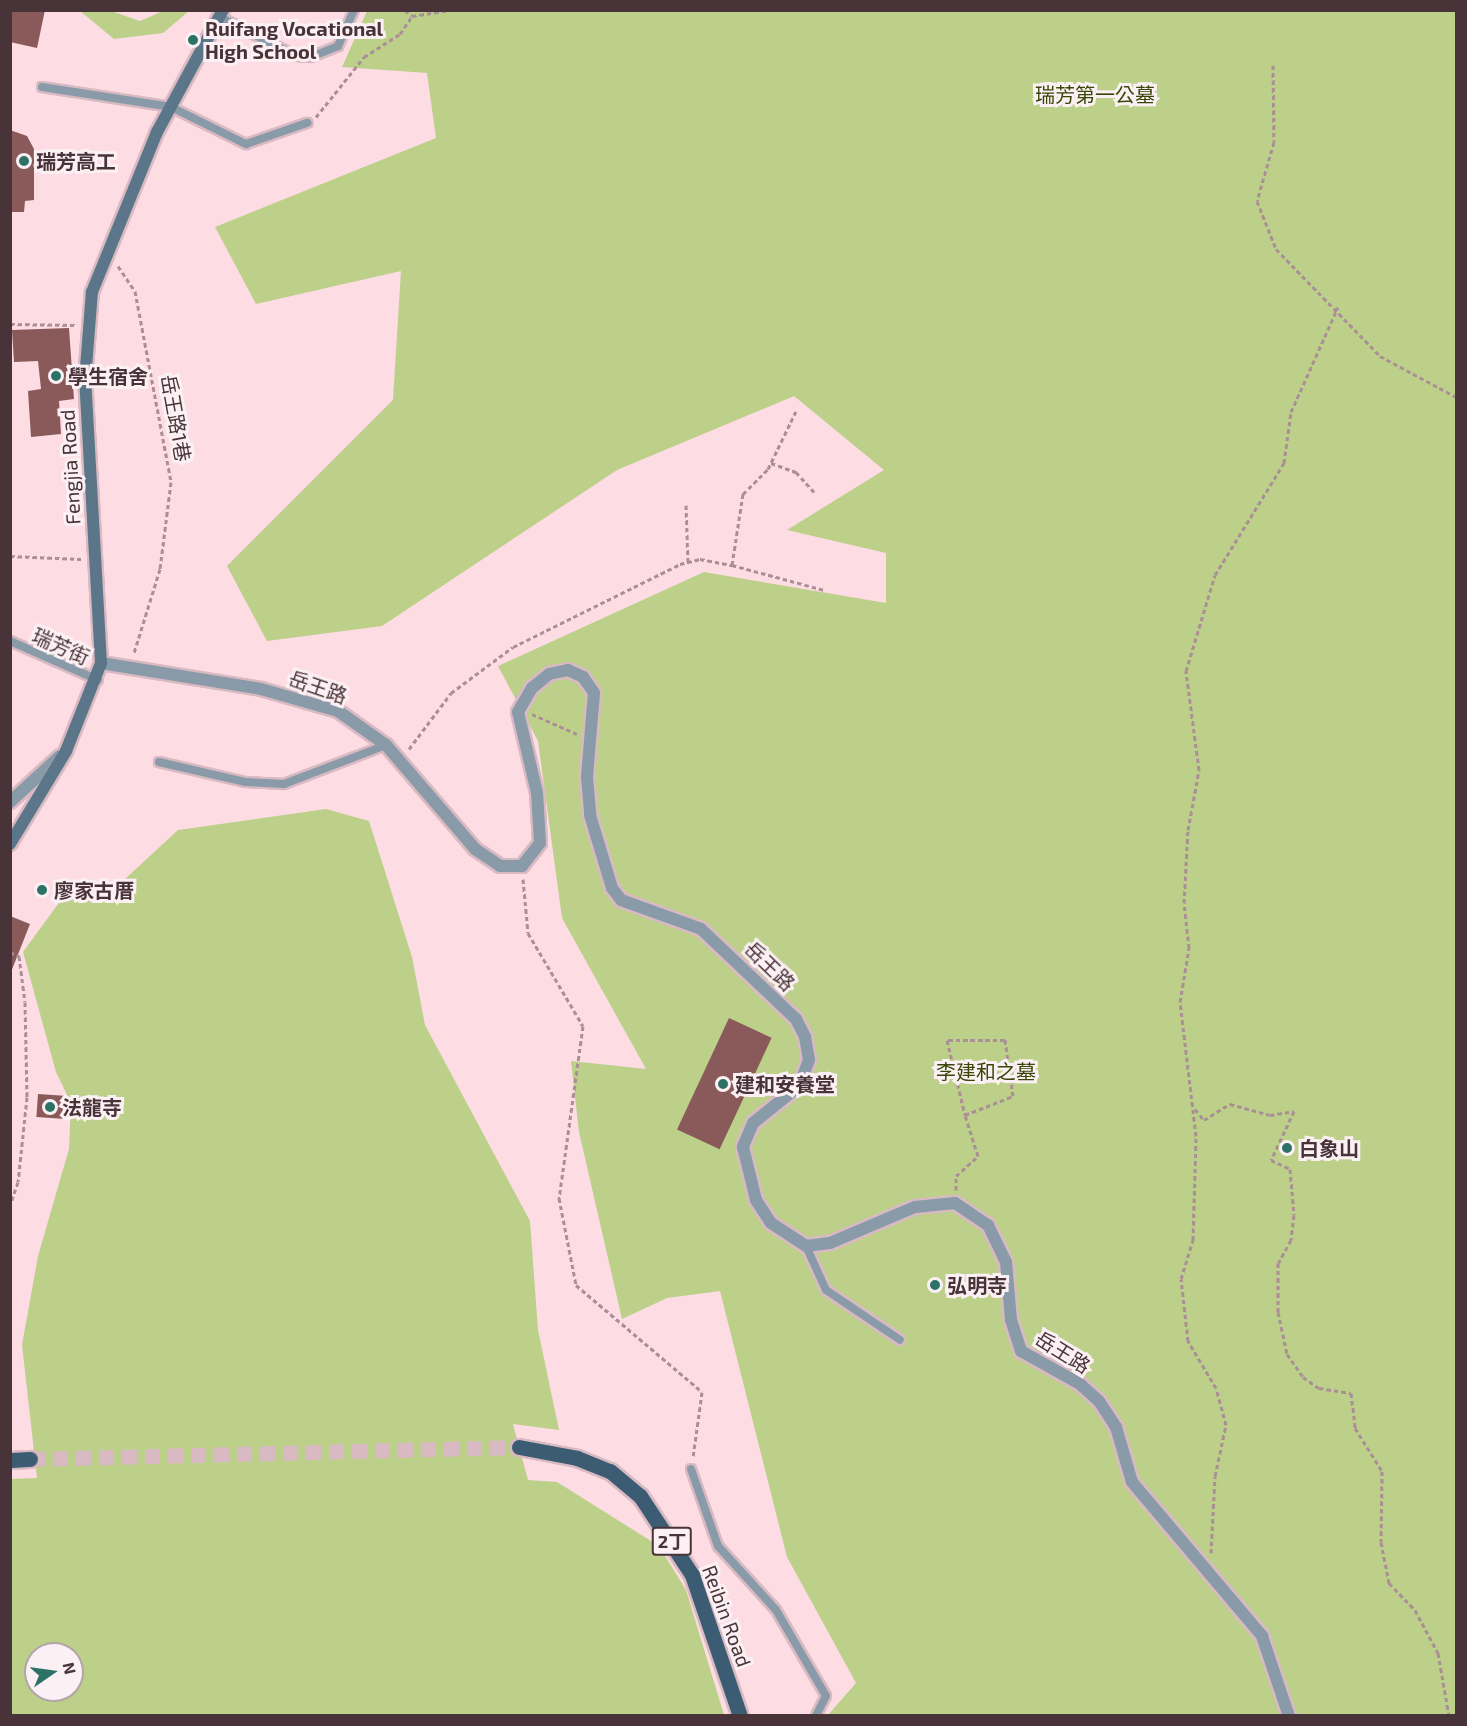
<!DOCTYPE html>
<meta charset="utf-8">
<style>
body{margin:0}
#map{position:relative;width:1467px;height:1726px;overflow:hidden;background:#fddce4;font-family:"Exo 2","Noto Sans TC",sans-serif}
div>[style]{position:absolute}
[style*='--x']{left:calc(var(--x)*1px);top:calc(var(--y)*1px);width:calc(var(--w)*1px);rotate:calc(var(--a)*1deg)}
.green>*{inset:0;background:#bcd089}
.building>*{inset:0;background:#895a59;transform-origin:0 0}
.primary-tunnel>*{height:15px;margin-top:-7.5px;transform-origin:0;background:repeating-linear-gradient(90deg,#d9bac2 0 15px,transparent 0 23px)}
.path>*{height:3px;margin-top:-1.5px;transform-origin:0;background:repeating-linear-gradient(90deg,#ab8f96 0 4.5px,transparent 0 7.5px)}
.roads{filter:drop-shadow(2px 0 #d9bac2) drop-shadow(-2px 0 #d9bac2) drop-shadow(0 2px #d9bac2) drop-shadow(0 -2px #d9bac2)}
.service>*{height:8px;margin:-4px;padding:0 4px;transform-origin:4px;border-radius:4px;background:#899aa8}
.pedestrian>*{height:12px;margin:-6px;padding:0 6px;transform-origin:6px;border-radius:6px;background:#899aa8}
.tertiary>*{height:12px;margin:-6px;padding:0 6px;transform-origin:6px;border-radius:6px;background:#899aa8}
.secondary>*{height:12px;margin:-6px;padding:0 6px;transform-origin:6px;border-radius:6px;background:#5c7689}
.primary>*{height:15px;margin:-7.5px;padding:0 7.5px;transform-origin:7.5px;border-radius:7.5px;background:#3c5c73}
.dots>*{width:16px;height:16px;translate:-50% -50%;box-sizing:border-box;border:3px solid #fbf0f3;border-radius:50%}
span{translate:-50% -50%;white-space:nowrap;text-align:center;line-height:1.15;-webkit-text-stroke:6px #fbf0f3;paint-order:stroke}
.shield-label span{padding:2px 4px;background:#fbf0f3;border:2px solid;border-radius:4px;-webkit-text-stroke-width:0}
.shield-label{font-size:18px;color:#483339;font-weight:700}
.poi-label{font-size:20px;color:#483339;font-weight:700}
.left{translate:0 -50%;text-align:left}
.park-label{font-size:20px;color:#394607}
.street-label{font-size:20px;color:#483339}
.frame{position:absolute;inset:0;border:12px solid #483339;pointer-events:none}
.north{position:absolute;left:24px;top:1642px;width:60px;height:60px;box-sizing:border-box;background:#fbf0f3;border:2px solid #b3a4a9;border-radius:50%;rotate:77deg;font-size:16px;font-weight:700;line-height:24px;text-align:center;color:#483339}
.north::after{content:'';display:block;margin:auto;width:21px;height:27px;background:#2c7267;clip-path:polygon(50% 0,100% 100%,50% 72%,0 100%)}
</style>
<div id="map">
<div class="green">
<div style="clip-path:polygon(80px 11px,111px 11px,140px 21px,163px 11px,189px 11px,163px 33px,114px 39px)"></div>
<div style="clip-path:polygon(367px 11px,1456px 11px,1456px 1715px,828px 1715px,856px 1683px,787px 1557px,720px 1291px,667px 1298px,622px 1319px,579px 1132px,571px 1061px,646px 1069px,562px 918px,538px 741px,498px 666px,704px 572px,886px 603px,886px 553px,787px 530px,884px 470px,794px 396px,617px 470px,382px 626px,267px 641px,227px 566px,393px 400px,401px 271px,256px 304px,215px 227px,436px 138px,427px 73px,342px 67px)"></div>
<div style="clip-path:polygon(evenodd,326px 809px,369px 821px,412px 957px,425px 1025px,530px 1221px,538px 1330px,559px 1430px,513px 1424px,528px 1480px,557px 1482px,659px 1546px,686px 1590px,724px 1715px,11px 1715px,10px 1479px,37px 1478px,22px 1345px,38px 1256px,69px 1149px,71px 1103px,56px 1072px,23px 952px,69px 889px,113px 890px,178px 830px,326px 809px,36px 1654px,72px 1654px,72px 1690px,36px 1690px,36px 1654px)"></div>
</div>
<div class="building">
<div style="clip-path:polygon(10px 10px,45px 10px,37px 48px,10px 42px)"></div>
<div style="clip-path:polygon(10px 130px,27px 136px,34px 149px,34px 200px,25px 201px,24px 212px,10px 212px)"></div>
<div style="clip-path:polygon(69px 328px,74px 399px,59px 401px,61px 434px,31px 437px,28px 391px,41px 389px,38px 361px,14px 362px,12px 330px)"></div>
<div style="clip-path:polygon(10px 916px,30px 924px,11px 972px,10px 972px)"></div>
<div style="left:729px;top:1018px;width:47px;height:123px;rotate:25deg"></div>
<div style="left:38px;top:1094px;width:26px;height:23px;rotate:4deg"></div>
</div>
<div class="primary-tunnel">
<div style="--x:30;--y:1459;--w:489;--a:-1.4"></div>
</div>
<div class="path">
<div style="--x:405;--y:10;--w:9;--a:41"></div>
<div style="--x:412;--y:16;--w:37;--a:-9"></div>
<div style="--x:1273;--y:65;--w:77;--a:89.3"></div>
<div style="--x:1274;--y:142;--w:61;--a:106.1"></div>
<div style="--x:1257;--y:201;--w:52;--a:68.4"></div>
<div style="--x:1276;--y:249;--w:149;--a:45.8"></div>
<div style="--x:1380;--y:356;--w:86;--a:28.3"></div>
<div style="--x:316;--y:117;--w:77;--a:-51.3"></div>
<div style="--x:364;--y:57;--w:43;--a:-32.6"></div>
<div style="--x:400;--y:34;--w:22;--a:-56"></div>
<div style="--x:118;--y:266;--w:30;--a:56"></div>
<div style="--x:135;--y:291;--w:194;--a:79.3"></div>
<div style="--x:171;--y:482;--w:88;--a:97.2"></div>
<div style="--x:160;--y:569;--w:88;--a:107.2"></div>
<div style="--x:10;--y:324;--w:65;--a:0.9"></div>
<div style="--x:771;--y:463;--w:27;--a:20"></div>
<div style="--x:796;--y:472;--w:27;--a:48"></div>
<div style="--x:686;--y:505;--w:57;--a:88"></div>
<div style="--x:10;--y:556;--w:71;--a:2.4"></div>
<div style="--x:732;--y:565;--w:72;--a:-81.2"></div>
<div style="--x:743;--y:494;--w:35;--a:-45"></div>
<div style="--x:768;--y:469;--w:64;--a:-64.2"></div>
<div style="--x:532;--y:714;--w:49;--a:24"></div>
<div style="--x:409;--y:749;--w:70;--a:-53.1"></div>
<div style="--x:451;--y:693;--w:77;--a:-36.6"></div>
<div style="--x:513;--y:647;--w:186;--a:-26.4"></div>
<div style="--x:680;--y:564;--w:21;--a:-14"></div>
<div style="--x:700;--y:559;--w:33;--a:11"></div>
<div style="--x:732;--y:565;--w:95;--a:15.2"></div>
<div style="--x:523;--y:879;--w:54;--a:84.7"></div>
<div style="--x:528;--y:933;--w:108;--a:59.4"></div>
<div style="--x:583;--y:1026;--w:174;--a:97.9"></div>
<div style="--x:559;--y:1198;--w:89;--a:78.9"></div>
<div style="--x:576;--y:1285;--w:165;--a:40.3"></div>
<div style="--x:702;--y:1392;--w:67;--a:97.8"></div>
<div style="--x:10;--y:952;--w:10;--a:24"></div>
<div style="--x:19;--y:956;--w:46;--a:82.6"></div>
<div style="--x:25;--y:1002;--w:95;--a:88.8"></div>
<div style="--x:27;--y:1097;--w:85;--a:96"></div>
<div style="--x:18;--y:1182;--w:24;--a:109"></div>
<div style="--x:1195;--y:1109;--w:14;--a:51"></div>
<div style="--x:1204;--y:1120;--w:31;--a:-32"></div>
<div style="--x:1230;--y:1104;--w:41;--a:15.4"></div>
<div style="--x:1270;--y:1115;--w:24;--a:-9"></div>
<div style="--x:1294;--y:1111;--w:54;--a:115.1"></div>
<div style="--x:1271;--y:1160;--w:21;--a:25"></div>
<div style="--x:1290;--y:1169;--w:46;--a:85"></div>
<div style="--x:1294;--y:1215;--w:25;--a:97"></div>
<div style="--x:1291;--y:1240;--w:26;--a:119"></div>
<div style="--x:1278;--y:1263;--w:49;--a:90"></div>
<div style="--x:1278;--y:1312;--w:43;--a:77.9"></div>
<div style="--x:1287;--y:1354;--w:28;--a:55"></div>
<div style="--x:1303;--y:1377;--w:19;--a:35"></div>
<div style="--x:1319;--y:1388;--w:32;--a:9"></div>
<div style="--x:1351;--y:1393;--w:35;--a:83"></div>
<div style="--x:1355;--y:1428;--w:51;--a:57.9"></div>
<div style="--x:1382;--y:1471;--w:71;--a:90.8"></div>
<div style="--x:1381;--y:1542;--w:42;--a:79"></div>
<div style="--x:1389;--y:1583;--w:37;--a:46"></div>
<div style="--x:1415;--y:1610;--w:49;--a:61.9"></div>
<div style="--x:1438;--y:1653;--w:64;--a:80.1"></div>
<div style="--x:956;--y:1190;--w:14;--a:-90"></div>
<div style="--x:956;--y:1176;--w:30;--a:-42"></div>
<div style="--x:978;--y:1156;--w:43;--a:-107.6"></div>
<div style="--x:965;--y:1115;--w:52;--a:-21.6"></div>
<div style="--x:1013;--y:1096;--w:57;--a:-98.1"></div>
<div style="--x:1005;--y:1040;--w:58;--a:180"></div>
<div style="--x:947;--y:1040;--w:77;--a:76.5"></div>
<div style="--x:1211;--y:1553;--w:77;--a:-87"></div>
<div style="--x:1215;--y:1476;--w:52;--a:-77.8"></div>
<div style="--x:1226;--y:1425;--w:38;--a:-105"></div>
<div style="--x:1216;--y:1388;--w:55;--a:-120.8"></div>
<div style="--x:1188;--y:1341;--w:62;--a:-96.4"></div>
<div style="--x:1181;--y:1279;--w:41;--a:-72.9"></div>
<div style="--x:1193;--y:1240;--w:104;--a:-88.3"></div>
<div style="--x:1196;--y:1136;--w:135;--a:-96.8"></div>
<div style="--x:1180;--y:1002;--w:55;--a:-80.5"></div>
<div style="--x:1189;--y:948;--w:45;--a:-96.3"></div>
<div style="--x:1184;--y:903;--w:73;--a:-86.9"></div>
<div style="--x:1188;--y:830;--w:61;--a:-79.6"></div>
<div style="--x:1199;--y:770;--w:100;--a:-97.5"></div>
<div style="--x:1186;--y:671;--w:100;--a:-73.2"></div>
<div style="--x:1215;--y:575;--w:132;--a:-58.4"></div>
<div style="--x:1284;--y:463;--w:51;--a:-82.2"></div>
<div style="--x:1291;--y:412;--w:115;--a:-65.9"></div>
</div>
<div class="roads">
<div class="service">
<div style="--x:220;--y:17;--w:85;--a:27.2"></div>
<div style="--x:296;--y:56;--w:15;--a:4"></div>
<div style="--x:311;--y:57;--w:29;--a:-22"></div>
<div style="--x:338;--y:46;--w:39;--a:-66"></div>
<div style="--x:42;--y:87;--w:131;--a:8.8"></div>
<div style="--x:171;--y:107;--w:84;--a:26.3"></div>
<div style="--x:246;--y:144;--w:65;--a:-19"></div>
<div style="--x:10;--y:641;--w:96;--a:23.9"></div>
<div style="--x:159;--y:762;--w:88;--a:13.1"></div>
<div style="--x:245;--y:782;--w:39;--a:3"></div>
<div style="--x:284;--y:784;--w:109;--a:-20.9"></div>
<div style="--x:806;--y:1246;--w:48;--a:65.6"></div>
<div style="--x:826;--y:1290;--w:89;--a:34"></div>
<div style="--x:691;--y:1469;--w:82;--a:70.7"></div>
<div style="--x:718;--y:1546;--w:86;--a:47.8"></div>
<div style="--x:776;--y:1610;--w:99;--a:59.8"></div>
<div style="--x:826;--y:1696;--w:22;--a:117"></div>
</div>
<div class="pedestrian">
<div style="--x:10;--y:802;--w:68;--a:-42.6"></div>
</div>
<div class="tertiary">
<div style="--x:101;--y:663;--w:162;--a:9.2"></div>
<div style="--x:261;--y:689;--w:80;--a:15.9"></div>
<div style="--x:338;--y:711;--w:59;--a:35.3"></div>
<div style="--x:386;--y:745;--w:137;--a:49.4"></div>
<div style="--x:475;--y:849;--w:30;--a:34"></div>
<div style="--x:500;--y:866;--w:22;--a:0"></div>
<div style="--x:522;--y:866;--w:29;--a:-52"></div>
<div style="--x:540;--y:843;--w:50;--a:-93.4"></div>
<div style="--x:537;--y:793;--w:83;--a:-103.2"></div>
<div style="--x:518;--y:712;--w:28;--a:-60"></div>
<div style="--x:532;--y:688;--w:22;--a:-39"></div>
<div style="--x:549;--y:674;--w:19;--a:-12"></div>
<div style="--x:568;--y:670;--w:17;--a:25"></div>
<div style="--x:583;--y:677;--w:19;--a:55"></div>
<div style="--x:594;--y:693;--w:84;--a:94.8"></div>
<div style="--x:587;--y:777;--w:38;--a:85"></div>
<div style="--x:590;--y:815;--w:76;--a:73.2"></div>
<div style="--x:612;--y:888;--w:15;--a:53"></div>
<div style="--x:621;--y:900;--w:85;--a:19.9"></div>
<div style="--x:701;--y:929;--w:131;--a:43.5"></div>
<div style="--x:796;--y:1019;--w:20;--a:63"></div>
<div style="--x:805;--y:1037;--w:23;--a:80"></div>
<div style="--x:809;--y:1060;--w:28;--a:111"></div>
<div style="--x:799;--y:1086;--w:59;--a:141.2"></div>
<div style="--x:753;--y:1123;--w:26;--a:113"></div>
<div style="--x:743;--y:1147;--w:55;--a:76.2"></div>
<div style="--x:756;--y:1200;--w:27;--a:57"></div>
<div style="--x:771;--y:1223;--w:42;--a:33.3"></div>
<div style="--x:806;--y:1246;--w:24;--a:-7"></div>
<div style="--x:830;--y:1243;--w:92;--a:-23"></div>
<div style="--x:915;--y:1207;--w:40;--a:-5.7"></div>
<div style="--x:955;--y:1203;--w:40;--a:34"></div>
<div style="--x:988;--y:1225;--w:41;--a:64.1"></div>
<div style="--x:1006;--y:1262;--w:58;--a:85.1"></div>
<div style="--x:1011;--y:1320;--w:33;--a:72"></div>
<div style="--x:1021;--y:1351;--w:68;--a:29.2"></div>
<div style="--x:1080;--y:1384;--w:25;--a:42"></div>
<div style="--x:1099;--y:1401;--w:31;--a:57"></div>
<div style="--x:1116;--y:1427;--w:57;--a:73.8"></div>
<div style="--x:1132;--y:1482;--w:202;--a:49.8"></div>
<div style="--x:1262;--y:1636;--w:84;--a:71.4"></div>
</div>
<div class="secondary">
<div style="--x:10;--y:844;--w:109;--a:-58.9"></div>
<div style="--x:66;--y:751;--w:95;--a:-68.3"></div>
<div style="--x:101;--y:663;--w:283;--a:-93.2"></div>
<div style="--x:85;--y:380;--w:88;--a:-85.5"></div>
<div style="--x:92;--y:292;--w:173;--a:-67.9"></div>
<div style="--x:157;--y:132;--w:139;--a:-61.6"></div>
</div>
<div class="primary">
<div style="--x:519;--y:1447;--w:59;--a:10.7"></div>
<div style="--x:577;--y:1458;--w:35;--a:22"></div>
<div style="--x:610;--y:1471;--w:39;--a:40"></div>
<div style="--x:640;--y:1496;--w:95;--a:56.6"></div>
<div style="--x:692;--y:1575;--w:149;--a:71.2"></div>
<div style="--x:10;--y:1460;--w:20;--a:-3"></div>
</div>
</div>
<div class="dots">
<div style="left:193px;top:40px;background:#2c7267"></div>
<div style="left:24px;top:161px;background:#2c7267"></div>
<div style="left:56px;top:376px;background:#2c7267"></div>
<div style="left:42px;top:890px;background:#2c7267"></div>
<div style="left:723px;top:1084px;background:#2c7267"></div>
<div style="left:50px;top:1107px;background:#2c7267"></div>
<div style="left:1287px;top:1148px;background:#2c7267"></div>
<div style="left:935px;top:1285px;background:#2c7267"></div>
</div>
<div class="shield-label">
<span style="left:672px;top:1541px">2丁</span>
</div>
<div class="poi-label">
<span class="left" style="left:205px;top:40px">Ruifang Vocational<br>High School</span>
<span class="left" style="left:36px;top:161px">瑞芳高工</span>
<span class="left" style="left:68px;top:376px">學生宿舍</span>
<span class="left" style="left:54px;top:890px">廖家古厝</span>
<span class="left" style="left:735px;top:1084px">建和安養堂</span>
<span class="left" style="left:62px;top:1107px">法龍寺</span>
<span class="left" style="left:1299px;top:1148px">白象山</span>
<span class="left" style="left:947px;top:1285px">弘明寺</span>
</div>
<div class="park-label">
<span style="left:1095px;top:94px">瑞芳第一公墓</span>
<span style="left:986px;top:1071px">李建和之墓</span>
</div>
<div class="street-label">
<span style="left:176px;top:418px;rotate:80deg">岳王路1巷</span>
<span style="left:70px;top:467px;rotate:-93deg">Fengjia Road</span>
<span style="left:61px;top:646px;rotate:24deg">瑞芳街</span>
<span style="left:318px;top:687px;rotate:19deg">岳王路</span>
<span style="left:770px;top:966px;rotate:44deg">岳王路</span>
<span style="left:1063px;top:1352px;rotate:32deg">岳王路</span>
<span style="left:727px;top:1616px;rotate:70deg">Reibin Road</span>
</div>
<div class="frame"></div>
<div class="north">N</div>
</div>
